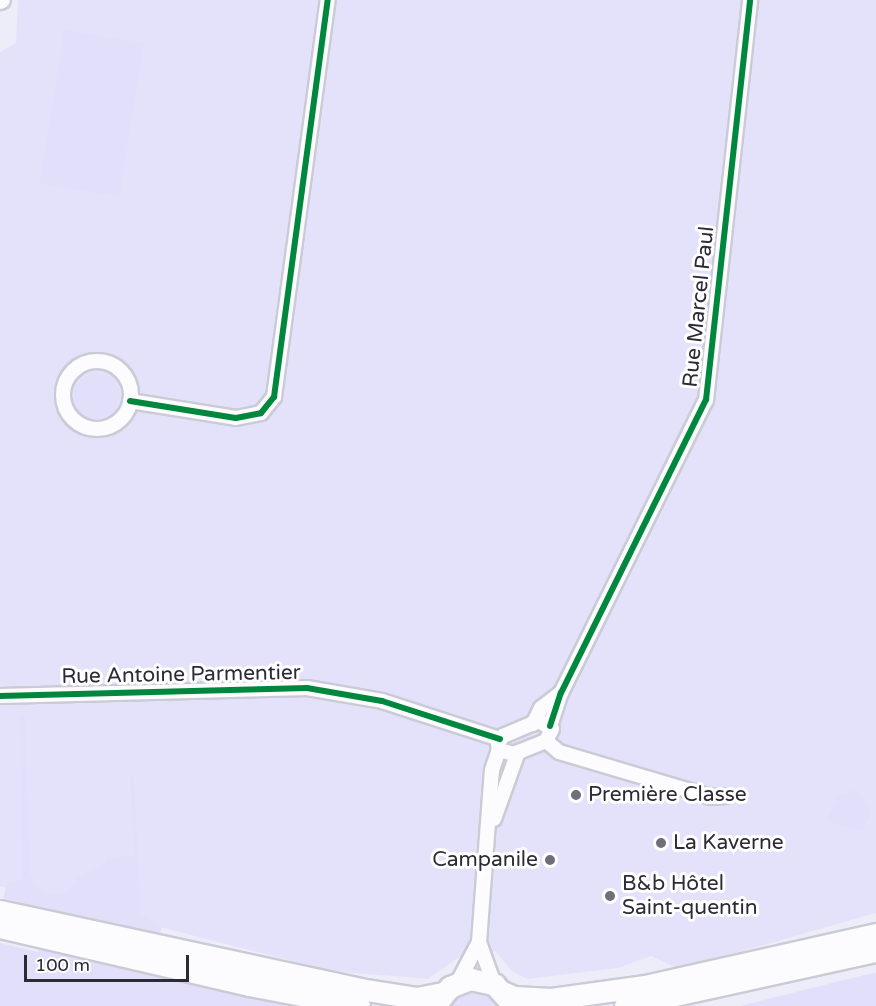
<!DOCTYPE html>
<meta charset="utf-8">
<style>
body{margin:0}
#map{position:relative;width:876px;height:1006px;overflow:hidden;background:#ededf9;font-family:"Varela Round",sans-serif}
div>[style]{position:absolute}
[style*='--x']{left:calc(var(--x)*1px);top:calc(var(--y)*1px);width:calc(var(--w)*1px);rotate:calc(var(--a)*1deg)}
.built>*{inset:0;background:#e4e2fb}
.green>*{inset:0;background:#e1dffa;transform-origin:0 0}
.round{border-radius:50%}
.roads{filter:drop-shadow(2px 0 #cbcbd5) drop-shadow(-2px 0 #cbcbd5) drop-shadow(0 2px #cbcbd5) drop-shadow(0 -2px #cbcbd5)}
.minor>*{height:14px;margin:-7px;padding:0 7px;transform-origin:7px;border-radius:7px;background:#fcfcfe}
.minor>.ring{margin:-7px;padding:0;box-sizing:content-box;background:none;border:14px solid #fcfcfe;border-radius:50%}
.tertiary>*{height:16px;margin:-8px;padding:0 8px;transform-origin:8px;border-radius:8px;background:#fcfcfe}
.primary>*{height:21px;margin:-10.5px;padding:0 10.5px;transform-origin:10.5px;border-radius:10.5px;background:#fcfcfe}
.cycleway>*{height:6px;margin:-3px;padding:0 3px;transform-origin:3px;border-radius:3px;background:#00873e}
.dots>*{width:16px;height:16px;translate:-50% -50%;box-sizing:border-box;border:3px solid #fff;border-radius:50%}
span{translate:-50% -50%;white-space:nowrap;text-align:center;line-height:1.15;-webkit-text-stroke:6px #fff;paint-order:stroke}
.street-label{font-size:21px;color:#2b2a35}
.poi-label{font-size:21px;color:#2b2a35}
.left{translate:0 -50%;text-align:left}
.right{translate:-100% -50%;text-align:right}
.scale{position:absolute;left:24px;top:955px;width:165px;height:27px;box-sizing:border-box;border:3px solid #2b2a35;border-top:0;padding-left:8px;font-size:18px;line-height:21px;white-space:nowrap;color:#2b2a35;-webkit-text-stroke:4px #fff;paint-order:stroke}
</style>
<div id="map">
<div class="built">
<div style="clip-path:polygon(18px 0,876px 0,876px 913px,679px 969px,651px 956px,618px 968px,527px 979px,512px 971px,496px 952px,468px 947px,462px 955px,428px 979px,331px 971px,0 886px,0 52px,16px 43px)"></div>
</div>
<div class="green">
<div style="left:64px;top:30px;width:81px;height:156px;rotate:9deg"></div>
<div class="round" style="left:74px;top:373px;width:46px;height:46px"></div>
<div style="clip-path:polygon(20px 714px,25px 720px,30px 874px,37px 887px,51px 894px,68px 893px,78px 876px,106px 863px,106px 858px,134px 855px,130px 777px,134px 777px,141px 915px,162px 925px,159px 938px,3px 898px,7px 883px,22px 880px)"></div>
<div style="clip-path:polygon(854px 790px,861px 794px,872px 812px,862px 831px,831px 822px,828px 817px,839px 796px)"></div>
<div style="clip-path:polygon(0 943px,38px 952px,42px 944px,322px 1006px,0 1006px)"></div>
<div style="clip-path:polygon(876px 973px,876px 1006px,740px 1006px,864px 975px)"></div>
<div style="clip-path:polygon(470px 990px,489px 994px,500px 1006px,446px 1006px,452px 998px)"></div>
</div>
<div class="roads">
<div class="minor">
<div class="ring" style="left:63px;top:361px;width:54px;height:54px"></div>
<div style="--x:130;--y:401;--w:107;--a:9.1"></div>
<div style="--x:236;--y:418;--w:25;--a:-11"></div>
<div style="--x:261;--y:413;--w:21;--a:-51"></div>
<div style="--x:274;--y:397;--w:401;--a:-82.3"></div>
<div style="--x:0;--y:696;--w:307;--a:-1.5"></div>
<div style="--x:307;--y:688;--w:76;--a:9.8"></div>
<div style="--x:382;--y:701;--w:124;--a:17.9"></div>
<div style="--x:539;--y:721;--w:15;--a:32"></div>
<div style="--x:552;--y:729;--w:13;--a:117"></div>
<div style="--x:546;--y:741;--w:35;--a:158"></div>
<div style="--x:514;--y:754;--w:16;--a:-165"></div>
<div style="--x:499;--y:750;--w:7;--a:-98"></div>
<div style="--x:498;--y:743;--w:9;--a:-54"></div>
<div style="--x:503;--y:736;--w:39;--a:-23"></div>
<div style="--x:533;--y:724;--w:18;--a:-63"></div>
<div style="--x:541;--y:708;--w:25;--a:-37"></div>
<div style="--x:550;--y:726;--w:35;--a:-72"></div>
<div style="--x:561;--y:693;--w:327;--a:-63.7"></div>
<div style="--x:706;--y:400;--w:402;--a:-83.7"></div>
<div style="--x:546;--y:741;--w:17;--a:40"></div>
<div style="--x:559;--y:752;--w:159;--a:16.5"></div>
<div style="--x:711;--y:797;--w:15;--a:-4"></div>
<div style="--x:494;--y:819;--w:71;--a:-70.3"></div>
<div style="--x:458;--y:982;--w:45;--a:-62.3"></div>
<div style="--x:494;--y:984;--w:45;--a:-109.7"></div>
<div style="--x:479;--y:942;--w:172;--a:-85.7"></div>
<div style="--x:492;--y:770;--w:21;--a:-71"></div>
</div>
<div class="tertiary">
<div style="--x:0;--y:1;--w:2;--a:-27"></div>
</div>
<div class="primary">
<div style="--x:0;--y:911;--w:368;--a:12.2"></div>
<div style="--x:360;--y:989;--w:58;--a:9"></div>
<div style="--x:417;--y:998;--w:26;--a:-11"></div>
<div style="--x:0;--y:927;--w:256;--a:13.1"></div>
<div style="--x:249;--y:985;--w:112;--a:10.8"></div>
<div style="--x:505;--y:993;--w:10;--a:24"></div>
<div style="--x:514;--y:997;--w:37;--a:3"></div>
<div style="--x:551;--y:999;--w:95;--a:-7.9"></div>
<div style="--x:645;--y:986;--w:237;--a:-12.7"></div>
<div style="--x:436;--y:1004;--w:22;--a:-51"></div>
<div style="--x:450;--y:987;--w:22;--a:-22"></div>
<div style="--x:470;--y:979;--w:25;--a:12"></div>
<div style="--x:494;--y:984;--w:25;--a:48"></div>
<div style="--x:625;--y:1006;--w:257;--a:-12.4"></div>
</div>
</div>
<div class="cycleway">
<div style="--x:130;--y:401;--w:107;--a:9.1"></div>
<div style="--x:236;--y:418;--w:25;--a:-11"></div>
<div style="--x:261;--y:413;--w:21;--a:-51"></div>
<div style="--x:274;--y:397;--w:401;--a:-82.3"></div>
<div style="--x:0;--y:696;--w:307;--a:-1.5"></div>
<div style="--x:307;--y:688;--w:76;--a:9.8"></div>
<div style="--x:382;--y:701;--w:124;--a:17.9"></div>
<div style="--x:550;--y:726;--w:35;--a:-72"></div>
<div style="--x:561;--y:693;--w:327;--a:-63.7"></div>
<div style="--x:706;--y:400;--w:402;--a:-83.7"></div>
</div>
<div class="dots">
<div style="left:576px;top:795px;background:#6f6e7a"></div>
<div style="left:661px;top:843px;background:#6f6e7a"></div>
<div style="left:550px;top:860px;background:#6f6e7a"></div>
<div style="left:610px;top:896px;background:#6f6e7a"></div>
</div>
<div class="street-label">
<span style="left:699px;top:307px;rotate:-84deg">Rue Marcel Paul</span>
<span style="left:181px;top:675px;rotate:-1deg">Rue Antoine Parmentier</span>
</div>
<div class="poi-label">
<span class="left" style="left:588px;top:795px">Première Classe</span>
<span class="left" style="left:673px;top:843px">La Kaverne</span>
<span class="right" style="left:538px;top:860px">Campanile</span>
<span class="left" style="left:622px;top:896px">B&amp;b Hôtel<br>Saint-quentin</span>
</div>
<div class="scale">100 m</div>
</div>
